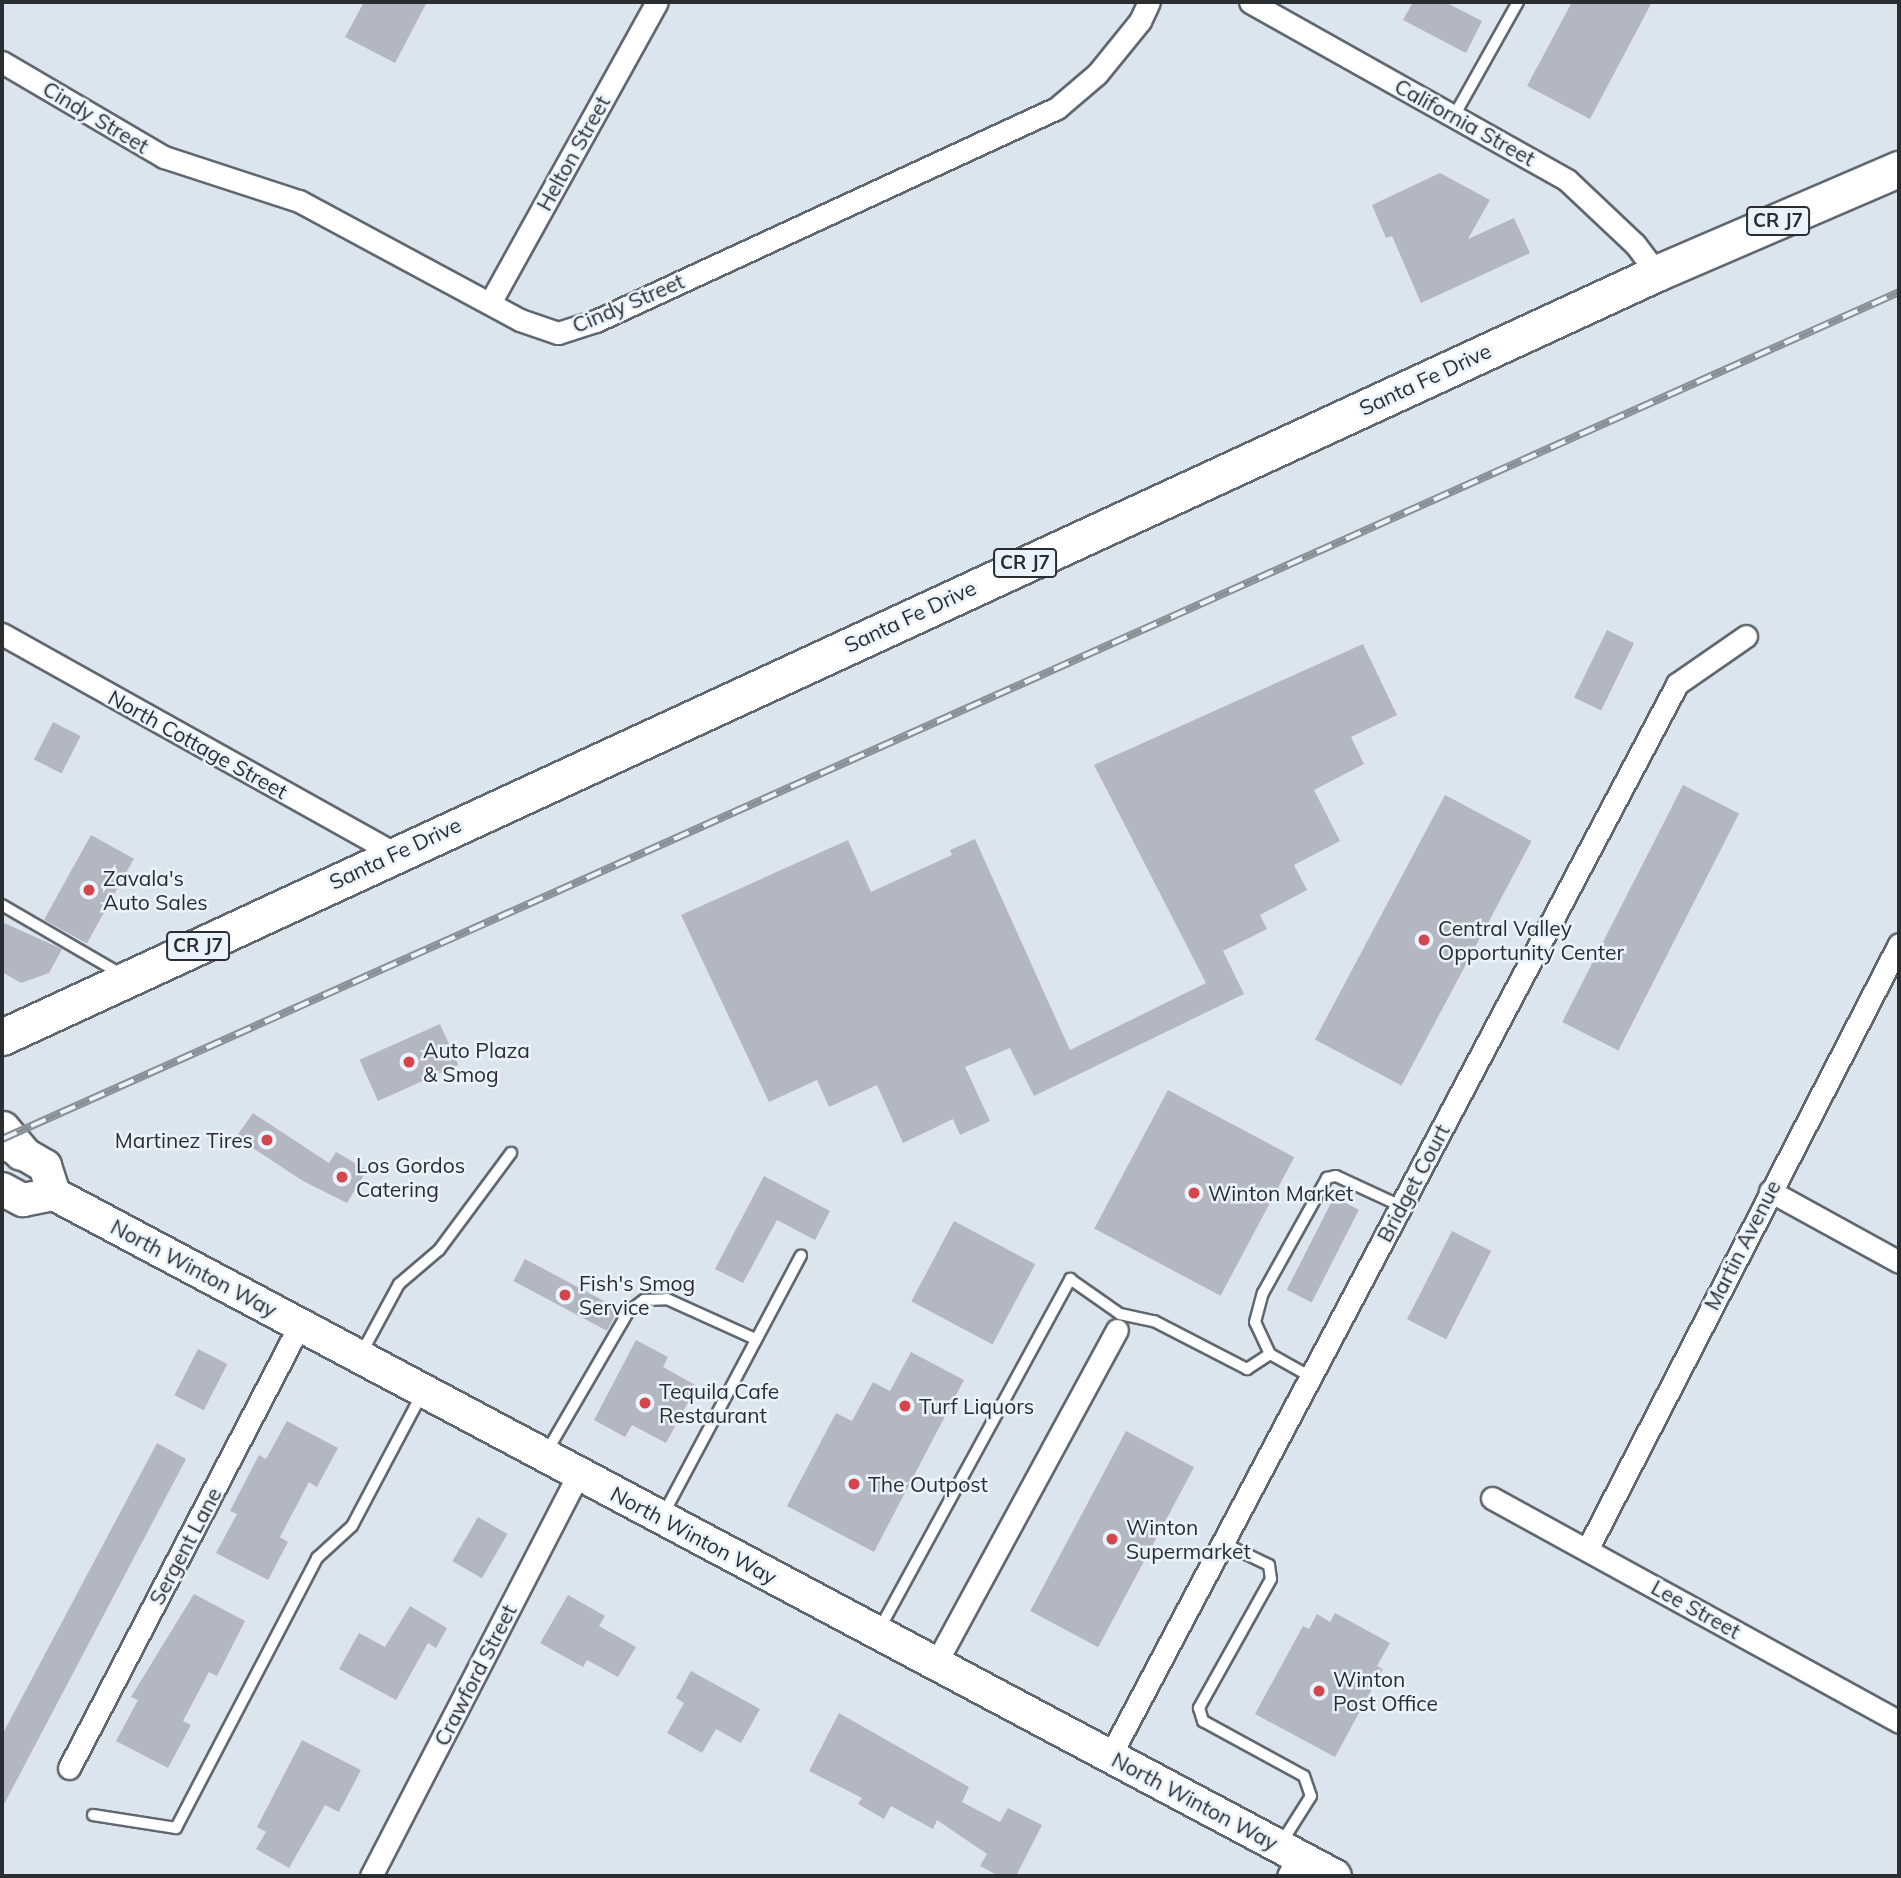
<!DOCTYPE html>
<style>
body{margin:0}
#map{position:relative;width:1901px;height:1878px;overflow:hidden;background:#dce5ee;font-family:Mulish,sans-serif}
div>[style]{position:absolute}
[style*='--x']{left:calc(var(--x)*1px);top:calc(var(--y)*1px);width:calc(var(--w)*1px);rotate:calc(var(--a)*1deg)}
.building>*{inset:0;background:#b4b7c2;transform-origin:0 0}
.roads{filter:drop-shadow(2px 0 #60686f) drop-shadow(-2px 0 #60686f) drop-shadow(0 2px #60686f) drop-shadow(0 -2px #60686f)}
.service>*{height:10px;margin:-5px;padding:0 5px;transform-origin:5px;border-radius:5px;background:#fff}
.minor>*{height:21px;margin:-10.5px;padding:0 10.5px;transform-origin:10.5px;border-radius:10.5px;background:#fff}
.secondary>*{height:32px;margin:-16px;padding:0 16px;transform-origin:16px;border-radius:16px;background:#fff}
.primary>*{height:35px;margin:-17.5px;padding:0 17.5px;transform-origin:17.5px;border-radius:17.5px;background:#fff}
.rail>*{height:8px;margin-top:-4px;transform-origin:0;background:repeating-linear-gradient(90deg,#eaf3fb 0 16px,#888f95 0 32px);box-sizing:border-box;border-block:2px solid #888f95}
.dots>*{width:19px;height:19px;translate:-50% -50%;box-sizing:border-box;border:4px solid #eaf3fb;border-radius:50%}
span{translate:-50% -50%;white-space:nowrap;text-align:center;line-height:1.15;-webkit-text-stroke:5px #eaf3fb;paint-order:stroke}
.shield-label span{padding:2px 5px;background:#eaf3fb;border:2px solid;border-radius:5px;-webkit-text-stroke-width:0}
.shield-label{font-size:19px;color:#2a2e31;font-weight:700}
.street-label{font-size:21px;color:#2a2e31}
.poi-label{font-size:21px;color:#2a2e31}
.left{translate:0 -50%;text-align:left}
.right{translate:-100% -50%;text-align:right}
.frame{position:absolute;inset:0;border:4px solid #2a2e31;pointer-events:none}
</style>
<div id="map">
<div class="building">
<div style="clip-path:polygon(364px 2px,427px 2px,395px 63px,345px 37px)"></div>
<div style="clip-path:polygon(1413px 2px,1445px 2px,1482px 21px,1466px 53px,1403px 20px)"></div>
<div style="clip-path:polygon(1572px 2px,1652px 2px,1590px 119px,1527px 86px)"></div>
<div style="clip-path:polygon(1440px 173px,1490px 200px,1468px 239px,1514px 218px,1530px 253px,1421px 303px,1392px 236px,1386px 238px,1372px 205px)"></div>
<div style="left:1607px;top:630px;width:30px;height:75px;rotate:26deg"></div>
<div style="clip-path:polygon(1363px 644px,1397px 715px,1351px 737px,1364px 764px,1314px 790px,1340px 841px,1294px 865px,1307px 890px,1260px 915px,1267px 929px,1223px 951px,1244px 994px,1034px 1096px,1010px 1048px,965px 1067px,990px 1121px,960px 1135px,953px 1119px,903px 1143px,877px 1085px,829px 1107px,817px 1080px,769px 1102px,681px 915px,848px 840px,871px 892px,952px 855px,950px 850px,975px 839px,1070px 1050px,1206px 983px,1094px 765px)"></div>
<div style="left:53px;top:722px;width:31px;height:42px;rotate:27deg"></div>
<div style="left:1683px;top:785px;width:63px;height:266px;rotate:27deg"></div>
<div style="left:1445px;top:795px;width:98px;height:277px;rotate:28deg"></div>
<div style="left:91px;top:835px;width:49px;height:97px;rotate:29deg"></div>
<div style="clip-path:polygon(2px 922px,62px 949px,49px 973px,21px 983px,2px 972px)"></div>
<div style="left:440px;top:1024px;width:45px;height:88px;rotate:66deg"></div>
<div style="left:1168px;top:1090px;width:143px;height:157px;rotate:28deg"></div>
<div style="clip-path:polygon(253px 1113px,329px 1163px,336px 1152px,367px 1170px,347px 1203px,303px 1181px,236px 1137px)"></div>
<div style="clip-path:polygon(764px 1176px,830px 1211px,815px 1240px,777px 1220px,743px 1283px,715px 1269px)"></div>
<div style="left:1334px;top:1197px;width:28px;height:104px;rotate:27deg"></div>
<div style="left:954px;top:1221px;width:92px;height:91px;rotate:28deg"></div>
<div style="left:1452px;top:1231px;width:44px;height:99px;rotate:27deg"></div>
<div style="left:525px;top:1259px;width:106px;height:25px;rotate:28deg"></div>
<div style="clip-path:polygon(636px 1340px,668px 1357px,663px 1367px,697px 1386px,666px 1443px,632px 1425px,625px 1437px,594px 1420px)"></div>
<div style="left:198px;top:1349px;width:33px;height:52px;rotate:27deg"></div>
<div style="clip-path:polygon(911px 1352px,964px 1380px,874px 1552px,787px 1506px,836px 1413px,852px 1421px,873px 1382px,890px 1391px)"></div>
<div style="clip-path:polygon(287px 1421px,338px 1448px,317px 1487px,309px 1482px,280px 1537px,288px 1542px,268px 1580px,216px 1553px,237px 1514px,230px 1511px,259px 1455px,266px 1459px)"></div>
<div style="left:1126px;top:1431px;width:77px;height:204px;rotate:28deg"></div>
<div style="clip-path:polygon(157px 1443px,186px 1459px,2px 1808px,2px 1735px)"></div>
<div style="left:478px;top:1517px;width:34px;height:51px;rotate:30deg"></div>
<div style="clip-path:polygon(194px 1594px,245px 1621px,217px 1676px,209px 1672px,183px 1721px,191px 1725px,168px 1768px,116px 1741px,138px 1700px,131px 1697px)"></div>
<div style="clip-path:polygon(568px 1595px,605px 1616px,599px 1626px,636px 1647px,618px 1677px,587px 1660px,583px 1667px,540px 1643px)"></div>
<div style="clip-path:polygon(410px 1606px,447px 1628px,436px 1648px,428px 1643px,396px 1700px,339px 1669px,359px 1633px,385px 1647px)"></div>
<div style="clip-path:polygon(1335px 1613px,1390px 1643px,1377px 1666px,1383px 1669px,1335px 1757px,1255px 1714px,1303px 1626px,1309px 1629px,1317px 1614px,1330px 1622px)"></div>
<div style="clip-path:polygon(691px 1671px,760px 1709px,741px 1743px,716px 1729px,702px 1753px,667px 1733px,684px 1703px,676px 1698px)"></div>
<div style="clip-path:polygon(839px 1713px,969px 1787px,962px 1802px,1000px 1822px,1008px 1808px,1042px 1825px,1016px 1876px,999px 1876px,980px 1866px,987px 1854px,937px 1820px,933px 1829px,891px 1806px,884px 1819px,858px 1804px,862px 1798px,809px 1771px)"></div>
<div style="clip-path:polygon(302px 1740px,361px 1770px,339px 1812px,325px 1805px,289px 1868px,256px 1849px,266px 1832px,257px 1827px)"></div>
</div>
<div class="roads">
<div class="service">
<div style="--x:1454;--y:116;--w:131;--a:-60.7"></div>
<div style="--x:2;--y:905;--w:138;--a:30.1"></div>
<div style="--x:361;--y:1354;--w:80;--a:-61.5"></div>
<div style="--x:399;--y:1284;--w:52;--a:-40.4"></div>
<div style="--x:439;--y:1250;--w:121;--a:-53.4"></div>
<div style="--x:1270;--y:1354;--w:35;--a:-115"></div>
<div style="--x:1255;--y:1322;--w:30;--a:-75"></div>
<div style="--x:1263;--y:1293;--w:132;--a:-60.9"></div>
<div style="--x:1327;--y:1178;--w:9;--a:-13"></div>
<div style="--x:1336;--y:1176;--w:72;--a:24.8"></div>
<div style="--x:546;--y:1453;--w:163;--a:-59.8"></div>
<div style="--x:628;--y:1312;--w:20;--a:-37"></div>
<div style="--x:644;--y:1300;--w:23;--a:-2"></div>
<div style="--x:667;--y:1299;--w:97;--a:24.4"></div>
<div style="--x:663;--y:1515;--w:294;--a:-62"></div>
<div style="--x:1223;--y:1543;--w:51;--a:25.6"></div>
<div style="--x:1269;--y:1565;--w:14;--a:82"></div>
<div style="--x:1271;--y:1579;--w:148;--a:119.2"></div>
<div style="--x:1199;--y:1708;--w:14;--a:73"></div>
<div style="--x:1203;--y:1721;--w:115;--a:28.6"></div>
<div style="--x:1304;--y:1776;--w:21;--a:71"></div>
<div style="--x:1311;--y:1796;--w:58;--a:122.3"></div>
<div style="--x:879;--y:1630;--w:400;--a:-61.4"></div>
<div style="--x:1070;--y:1279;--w:61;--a:35"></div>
<div style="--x:1120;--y:1314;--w:35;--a:12"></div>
<div style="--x:1154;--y:1321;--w:105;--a:27.3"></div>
<div style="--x:1247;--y:1369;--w:27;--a:-33"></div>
<div style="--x:1270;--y:1354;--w:47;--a:29.3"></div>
<div style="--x:93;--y:1815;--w:84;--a:8.9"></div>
<div style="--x:176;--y:1828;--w:305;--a:-62.4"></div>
<div style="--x:317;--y:1558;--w:47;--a:-42.4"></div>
<div style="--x:352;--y:1526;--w:152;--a:-62.1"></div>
</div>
<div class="minor">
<div style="--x:1250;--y:2;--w:364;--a:29.3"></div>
<div style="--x:1567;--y:180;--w:93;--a:43.3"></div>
<div style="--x:1635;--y:244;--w:36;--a:53"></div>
<div style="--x:2;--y:62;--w:188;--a:30.4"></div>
<div style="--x:164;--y:157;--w:142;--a:18.1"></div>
<div style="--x:299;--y:201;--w:251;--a:28.3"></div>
<div style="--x:520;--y:320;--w:40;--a:18.9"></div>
<div style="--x:558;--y:333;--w:40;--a:-18"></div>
<div style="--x:596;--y:321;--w:508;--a:-24.8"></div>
<div style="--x:1057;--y:108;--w:52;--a:-40.4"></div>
<div style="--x:1097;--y:74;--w:68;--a:-50.9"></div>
<div style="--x:1140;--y:21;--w:21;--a:-65"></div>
<div style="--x:490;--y:303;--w:344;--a:-61"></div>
<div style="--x:2;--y:634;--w:449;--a:29.2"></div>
<div style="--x:1770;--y:1191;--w:147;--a:28.8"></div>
<div style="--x:1492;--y:1498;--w:465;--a:28.8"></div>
<div style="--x:1588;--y:1548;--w:679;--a:-62.76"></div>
<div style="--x:936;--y:1663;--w:379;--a:-61.5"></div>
<div style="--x:1110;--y:1756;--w:1213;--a:-62.12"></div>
<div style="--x:1677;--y:684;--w:84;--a:-34.8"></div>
<div style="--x:69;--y:1768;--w:500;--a:-62.5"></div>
<div style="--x:371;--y:1876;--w:454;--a:-62.7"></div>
<div style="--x:1288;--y:1876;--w:22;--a:-63"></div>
</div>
<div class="secondary">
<div style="--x:2;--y:1141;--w:50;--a:30.2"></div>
<div style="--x:45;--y:1166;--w:29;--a:72"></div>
<div style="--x:2;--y:1189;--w:24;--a:28"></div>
<div style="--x:23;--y:1200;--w:32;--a:-11"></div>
<div style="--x:54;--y:1194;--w:1451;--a:28.03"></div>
</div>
<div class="primary">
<div style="--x:2;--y:1037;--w:1823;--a:-24.78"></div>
<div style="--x:1657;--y:273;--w:263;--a:-23.3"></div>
<div style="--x:2;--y:1129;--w:30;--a:50"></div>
</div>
</div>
<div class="rail">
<div style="--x:2;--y:1139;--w:2078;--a:-24.06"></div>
</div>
<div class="dots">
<div style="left:89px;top:890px;background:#d5454c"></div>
<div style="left:1424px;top:940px;background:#d5454c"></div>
<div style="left:409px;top:1062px;background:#d5454c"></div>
<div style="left:267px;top:1140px;background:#d5454c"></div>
<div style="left:342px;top:1177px;background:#d5454c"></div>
<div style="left:1194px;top:1193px;background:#d5454c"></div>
<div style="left:565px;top:1295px;background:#d5454c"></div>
<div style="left:645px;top:1403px;background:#d5454c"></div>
<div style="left:905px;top:1406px;background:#d5454c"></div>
<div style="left:854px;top:1484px;background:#d5454c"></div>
<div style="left:1112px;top:1539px;background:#d5454c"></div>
<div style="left:1319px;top:1691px;background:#d5454c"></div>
</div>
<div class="shield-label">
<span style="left:1778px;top:221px">CR J7</span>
<span style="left:1025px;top:563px">CR J7</span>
<span style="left:198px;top:946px">CR J7</span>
</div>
<div class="street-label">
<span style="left:96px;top:117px;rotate:31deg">Cindy Street</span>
<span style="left:1465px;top:122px;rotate:29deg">California Street</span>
<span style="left:573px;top:153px;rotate:-61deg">Helton Street</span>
<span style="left:628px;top:303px;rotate:-23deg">Cindy Street</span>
<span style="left:1425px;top:379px;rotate:-25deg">Santa Fe Drive</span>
<span style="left:910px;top:616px;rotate:-25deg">Santa Fe Drive</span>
<span style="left:198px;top:744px;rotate:29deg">North Cottage Street</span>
<span style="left:395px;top:853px;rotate:-25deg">Santa Fe Drive</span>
<span style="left:1413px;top:1183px;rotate:-62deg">Bridget Court</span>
<span style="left:1742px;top:1245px;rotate:-63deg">Martin Avenue</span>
<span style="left:194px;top:1268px;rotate:28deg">North Winton Way</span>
<span style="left:694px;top:1535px;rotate:28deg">North Winton Way</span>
<span style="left:185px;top:1546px;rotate:-62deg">Sergent Lane</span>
<span style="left:1696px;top:1609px;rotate:29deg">Lee Street</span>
<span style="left:475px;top:1675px;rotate:-63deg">Crawford Street</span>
<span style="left:1195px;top:1801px;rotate:28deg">North Winton Way</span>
</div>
<div class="poi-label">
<span class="left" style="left:103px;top:890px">Zavala's<br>Auto Sales</span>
<span class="left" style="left:1438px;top:940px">Central Valley<br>Opportunity Center</span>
<span class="left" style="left:423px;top:1062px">Auto Plaza<br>&amp; Smog</span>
<span class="right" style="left:253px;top:1140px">Martinez Tires</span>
<span class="left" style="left:356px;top:1177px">Los Gordos<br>Catering</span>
<span class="left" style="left:1208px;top:1193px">Winton Market</span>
<span class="left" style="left:579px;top:1295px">Fish's Smog<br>Service</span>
<span class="left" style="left:659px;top:1403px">Tequila Cafe<br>Restaurant</span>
<span class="left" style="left:919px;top:1406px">Turf Liquors</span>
<span class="left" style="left:868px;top:1484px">The Outpost</span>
<span class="left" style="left:1126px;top:1539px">Winton<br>Supermarket</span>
<span class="left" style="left:1333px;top:1691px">Winton<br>Post Office</span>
</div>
<div class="frame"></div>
</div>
